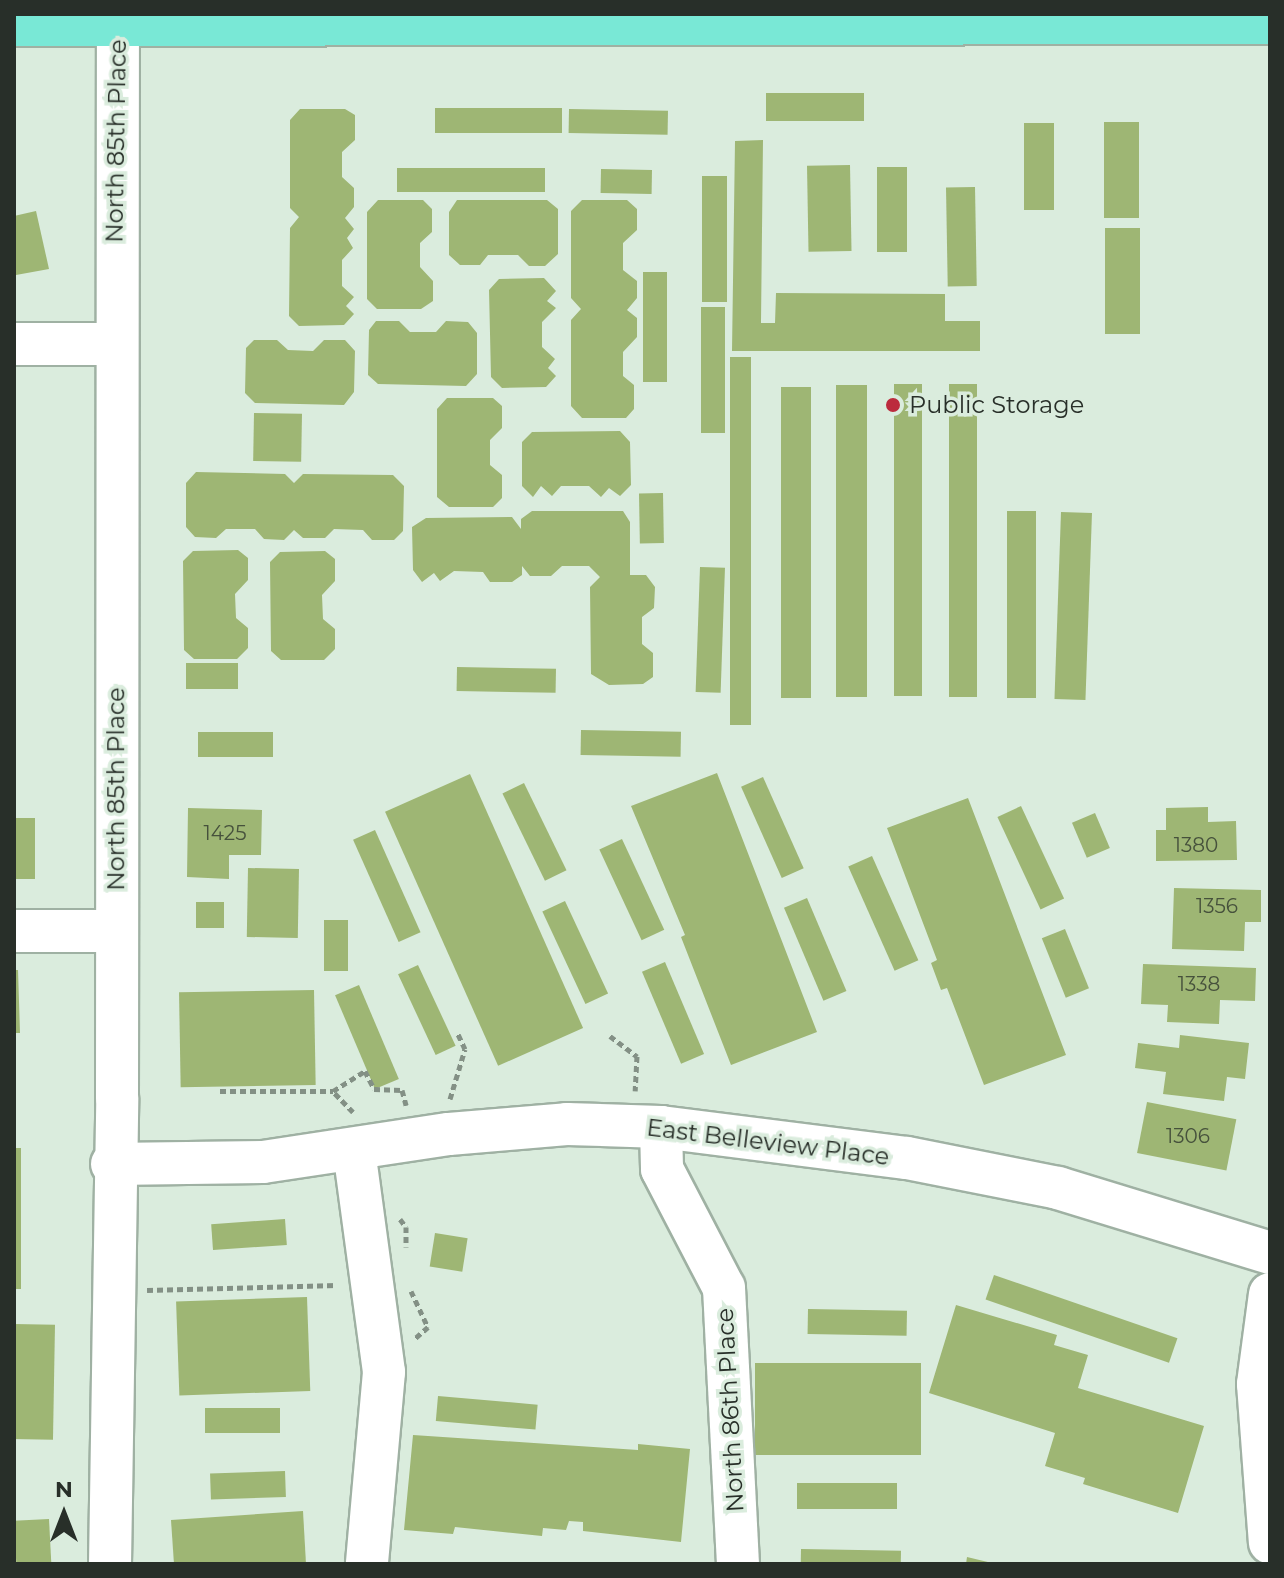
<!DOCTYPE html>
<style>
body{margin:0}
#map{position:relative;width:1284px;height:1578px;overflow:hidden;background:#daecdd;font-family:Montserrat,sans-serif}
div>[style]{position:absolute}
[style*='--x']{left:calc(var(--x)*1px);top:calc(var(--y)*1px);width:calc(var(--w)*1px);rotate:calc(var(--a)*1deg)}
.building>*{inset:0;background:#9eb674;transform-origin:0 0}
.path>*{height:5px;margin-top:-2.5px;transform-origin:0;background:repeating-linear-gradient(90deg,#839085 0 6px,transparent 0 10px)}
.roads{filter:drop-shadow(2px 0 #9fb1a3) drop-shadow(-2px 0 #9fb1a3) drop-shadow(0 2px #9fb1a3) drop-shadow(0 -2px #9fb1a3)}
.minor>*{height:42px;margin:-21px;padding:0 21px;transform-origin:21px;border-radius:21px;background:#fff}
.major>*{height:44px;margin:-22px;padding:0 22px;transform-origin:22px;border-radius:22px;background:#79e8d6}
.dots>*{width:22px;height:22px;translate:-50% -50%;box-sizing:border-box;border:4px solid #daecdd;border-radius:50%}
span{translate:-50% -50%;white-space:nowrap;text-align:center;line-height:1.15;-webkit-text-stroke:7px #daecdd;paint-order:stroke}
.number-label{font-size:20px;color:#46513c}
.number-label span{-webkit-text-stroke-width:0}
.street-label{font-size:24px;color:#282f29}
.poi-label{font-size:24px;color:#282f29}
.left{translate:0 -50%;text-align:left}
.frame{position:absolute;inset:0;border:16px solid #282f29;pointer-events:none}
.north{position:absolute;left:24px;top:1474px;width:80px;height:80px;-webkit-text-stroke:6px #daecdd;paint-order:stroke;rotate:0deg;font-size:22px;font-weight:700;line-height:32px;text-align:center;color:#282f29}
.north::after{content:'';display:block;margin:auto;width:28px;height:36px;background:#282f29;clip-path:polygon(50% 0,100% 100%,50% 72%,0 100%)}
</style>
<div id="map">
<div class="building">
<div style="left:864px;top:93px;width:28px;height:98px;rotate:90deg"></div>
<div style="left:435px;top:108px;width:127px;height:25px"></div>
<div style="clip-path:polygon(300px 109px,345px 109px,355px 115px,355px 140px,342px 152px,342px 177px,354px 188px,354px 207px,345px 218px,354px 229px,347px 238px,353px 248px,342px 260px,342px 286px,354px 297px,346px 306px,354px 314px,344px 325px,299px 326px,289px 316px,290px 228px,299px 217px,290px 208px,290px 120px)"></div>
<div style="left:569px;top:109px;width:99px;height:24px;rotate:1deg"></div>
<div style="left:1104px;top:122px;width:35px;height:96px"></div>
<div style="left:1024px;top:123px;width:30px;height:87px"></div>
<div style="clip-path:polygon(763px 140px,761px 323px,775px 323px,776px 293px,945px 294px,945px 321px,980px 321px,980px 351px,732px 351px,735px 141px)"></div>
<div style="left:850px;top:165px;width:86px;height:43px;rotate:89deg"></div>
<div style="left:877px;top:167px;width:30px;height:85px"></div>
<div style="left:397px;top:168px;width:148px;height:24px"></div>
<div style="left:601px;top:169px;width:51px;height:24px;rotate:1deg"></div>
<div style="left:702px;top:176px;width:25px;height:126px"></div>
<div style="left:975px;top:187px;width:99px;height:29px;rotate:89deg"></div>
<div style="clip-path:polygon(378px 200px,423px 200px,432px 209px,432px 232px,420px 243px,420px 267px,433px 281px,433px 301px,421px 309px,377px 309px,367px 299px,367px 212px)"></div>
<div style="clip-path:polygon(457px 200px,547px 200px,558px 209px,558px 254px,545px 266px,529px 266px,518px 255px,488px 255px,480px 265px,460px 265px,449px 255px,449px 212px)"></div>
<div style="clip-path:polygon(582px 200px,627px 200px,637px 209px,637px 230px,623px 243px,623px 270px,637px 281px,637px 298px,627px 310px,637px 318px,637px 337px,623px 352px,623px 376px,634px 385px,634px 409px,626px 418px,582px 418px,571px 406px,571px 320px,581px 309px,571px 298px,571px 211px)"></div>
<div style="clip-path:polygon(36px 211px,49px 269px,16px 275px,14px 216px)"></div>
<div style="left:1105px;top:228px;width:35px;height:106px"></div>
<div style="left:643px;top:272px;width:24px;height:110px"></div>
<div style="clip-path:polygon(544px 278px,556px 291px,547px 301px,556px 308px,542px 322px,542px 347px,555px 359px,548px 368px,556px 376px,546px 387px,502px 388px,491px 377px,489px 290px,499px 279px)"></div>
<div style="left:701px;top:307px;width:24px;height:126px"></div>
<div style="clip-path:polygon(376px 321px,399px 321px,410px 332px,436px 332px,446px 321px,468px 322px,477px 333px,477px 374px,466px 386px,378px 384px,368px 375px,369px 330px)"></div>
<div style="clip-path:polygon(254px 340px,277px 340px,288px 350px,313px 351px,324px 340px,345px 340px,355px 351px,354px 392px,344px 405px,255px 403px,245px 393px,246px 348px)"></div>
<div style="left:730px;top:357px;width:21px;height:368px"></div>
<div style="left:894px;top:384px;width:28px;height:312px"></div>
<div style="left:949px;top:384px;width:28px;height:313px"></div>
<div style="left:836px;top:385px;width:31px;height:312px"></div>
<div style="left:781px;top:387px;width:30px;height:311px"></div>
<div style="clip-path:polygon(447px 398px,493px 398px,502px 406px,502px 428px,490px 440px,490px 465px,502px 475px,502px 498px,493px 507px,449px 507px,437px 497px,437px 409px)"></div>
<div style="left:254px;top:413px;width:48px;height:48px;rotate:1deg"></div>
<div style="clip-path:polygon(620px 431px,630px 442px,631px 485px,620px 496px,609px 488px,601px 497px,589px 486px,561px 486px,552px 496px,541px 486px,533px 497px,522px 486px,522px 442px,532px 432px)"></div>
<div style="clip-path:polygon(196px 472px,285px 474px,294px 483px,303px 474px,393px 475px,404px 486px,403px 531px,394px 540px,372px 540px,363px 530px,334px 529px,325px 538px,303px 538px,294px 530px,284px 540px,264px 539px,255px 529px,226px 529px,216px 538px,195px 537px,186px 527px,186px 483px)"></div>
<div style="left:663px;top:493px;width:50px;height:24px;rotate:89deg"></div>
<div style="clip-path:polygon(532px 511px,623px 511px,630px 522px,630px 575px,646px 575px,655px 587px,654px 608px,642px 617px,642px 644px,653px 653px,653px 677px,643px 684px,609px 685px,591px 674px,590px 587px,600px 577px,589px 566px,562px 566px,551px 576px,530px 576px,522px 566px,522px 575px,512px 582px,490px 582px,483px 572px,454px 571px,440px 581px,434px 573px,422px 582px,413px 570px,412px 527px,426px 518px,512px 517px,521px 529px,521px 519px)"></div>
<div style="left:1007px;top:511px;width:29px;height:187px"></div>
<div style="left:1061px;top:512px;width:31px;height:187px;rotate:2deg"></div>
<div style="clip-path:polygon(238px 550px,248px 558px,248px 580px,235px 594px,236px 618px,248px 628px,248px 648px,237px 659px,194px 659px,184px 650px,183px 561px,193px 551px)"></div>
<div style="clip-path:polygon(325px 551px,335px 559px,335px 581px,322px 595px,323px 619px,335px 629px,335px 649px,324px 660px,281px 660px,271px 651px,270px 562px,280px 552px)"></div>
<div style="left:700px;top:567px;width:25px;height:125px;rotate:2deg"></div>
<div style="left:238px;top:663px;width:26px;height:52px;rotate:90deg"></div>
<div style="left:457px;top:667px;width:99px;height:24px;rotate:1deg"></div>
<div style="left:581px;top:730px;width:100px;height:25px;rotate:1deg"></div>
<div style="left:198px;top:732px;width:75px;height:25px"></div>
<div style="clip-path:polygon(717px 773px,817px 1032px,731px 1065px,681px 937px,685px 935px,631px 806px)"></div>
<div style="left:470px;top:774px;width:278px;height:93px;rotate:66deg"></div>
<div style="left:763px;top:777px;width:100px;height:24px;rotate:66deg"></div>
<div style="left:524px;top:783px;width:97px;height:24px;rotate:64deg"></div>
<div style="clip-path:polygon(968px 798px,1066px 1055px,984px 1085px,947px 988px,941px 990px,931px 963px,937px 960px,887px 828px)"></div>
<div style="left:1021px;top:806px;width:102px;height:26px;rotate:65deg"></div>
<div style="clip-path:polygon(1208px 807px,1208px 822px,1236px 821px,1237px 860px,1156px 861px,1156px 830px,1166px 830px,1166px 808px)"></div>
<div style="clip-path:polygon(188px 808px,262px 810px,261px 855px,229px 855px,229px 879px,187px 877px)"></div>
<div style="left:1095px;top:813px;width:38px;height:25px;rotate:67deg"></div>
<div style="left:14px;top:818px;width:21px;height:61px"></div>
<div style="left:375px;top:830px;width:112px;height:24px;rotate:66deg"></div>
<div style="left:622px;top:839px;width:100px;height:25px;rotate:65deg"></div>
<div style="left:872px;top:856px;width:114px;height:26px;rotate:66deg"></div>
<div style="left:248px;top:868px;width:51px;height:69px;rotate:1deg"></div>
<div style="clip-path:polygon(1174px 888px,1261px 890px,1261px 922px,1245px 922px,1244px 951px,1172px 949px)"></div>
<div style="left:807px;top:898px;width:101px;height:25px;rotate:67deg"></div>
<div style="left:565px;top:901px;width:102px;height:25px;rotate:65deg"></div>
<div style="left:224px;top:902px;width:26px;height:28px;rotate:90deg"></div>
<div style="left:324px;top:920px;width:24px;height:51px"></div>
<div style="left:1065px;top:929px;width:64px;height:25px;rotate:68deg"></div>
<div style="left:665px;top:962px;width:100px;height:25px;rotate:67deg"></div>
<div style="clip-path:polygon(1143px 964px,1256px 968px,1255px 1001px,1220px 1000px,1219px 1024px,1167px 1022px,1168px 1005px,1141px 1004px)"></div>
<div style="left:418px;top:965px;width:89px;height:22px;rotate:65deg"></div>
<div style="clip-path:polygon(14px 970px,18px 970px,20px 1033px,14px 1033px)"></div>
<div style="left:359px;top:985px;width:102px;height:26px;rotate:67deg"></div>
<div style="left:314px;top:990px;width:95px;height:135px;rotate:89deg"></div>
<div style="clip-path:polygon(1180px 1035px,1249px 1043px,1245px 1079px,1227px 1077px,1224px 1101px,1163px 1094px,1166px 1072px,1135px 1068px,1138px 1043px,1179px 1048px)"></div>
<div style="left:1147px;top:1102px;width:91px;height:52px;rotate:11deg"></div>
<div style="left:14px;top:1148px;width:7px;height:141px"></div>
<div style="left:285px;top:1219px;width:26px;height:74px;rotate:86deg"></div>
<div style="left:435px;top:1233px;width:33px;height:34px;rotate:9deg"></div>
<div style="left:994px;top:1275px;width:194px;height:26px;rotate:19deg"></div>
<div style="left:307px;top:1297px;width:94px;height:131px;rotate:88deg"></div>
<div style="clip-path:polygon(956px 1305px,1057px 1335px,1054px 1345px,1088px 1355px,1078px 1388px,1204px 1426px,1178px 1513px,1083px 1484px,1085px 1478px,1045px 1466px,1055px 1433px,929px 1393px)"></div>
<div style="left:808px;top:1309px;width:99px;height:25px;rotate:1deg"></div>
<div style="left:14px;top:1324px;width:41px;height:115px;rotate:1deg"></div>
<div style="left:921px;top:1363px;width:92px;height:166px;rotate:90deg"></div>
<div style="left:438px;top:1396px;width:100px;height:25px;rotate:5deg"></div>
<div style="left:280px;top:1408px;width:25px;height:75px;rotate:90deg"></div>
<div style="clip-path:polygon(413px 1435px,638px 1450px,638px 1444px,690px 1449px,681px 1542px,583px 1531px,583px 1522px,569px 1521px,566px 1530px,543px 1528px,542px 1536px,455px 1527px,453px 1534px,404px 1530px)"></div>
<div style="left:285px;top:1471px;width:26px;height:75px;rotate:88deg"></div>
<div style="left:797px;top:1483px;width:100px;height:26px"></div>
<div style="clip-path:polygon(303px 1511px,306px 1564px,174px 1564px,171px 1520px)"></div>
<div style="left:49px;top:1519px;width:45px;height:35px;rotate:87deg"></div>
<div style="left:801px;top:1549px;width:100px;height:15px;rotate:1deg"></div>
<div style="clip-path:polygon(967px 1557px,992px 1563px,992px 1564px,966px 1564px)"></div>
</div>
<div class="path">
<div style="--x:610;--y:1036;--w:34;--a:37"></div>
<div style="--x:637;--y:1056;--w:35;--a:93"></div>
<div style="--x:220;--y:1091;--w:113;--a:0"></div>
<div style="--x:450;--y:1099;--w:52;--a:-73.3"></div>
<div style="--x:465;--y:1049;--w:17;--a:-115"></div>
<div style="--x:353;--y:1112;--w:29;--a:-134"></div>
<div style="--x:333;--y:1091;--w:38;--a:-32"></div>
<div style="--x:365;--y:1071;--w:20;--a:63"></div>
<div style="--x:374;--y:1089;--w:28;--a:2"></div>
<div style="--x:402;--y:1090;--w:16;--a:75"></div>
<div style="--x:400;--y:1219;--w:10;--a:53"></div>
<div style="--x:406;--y:1227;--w:20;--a:90"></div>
<div style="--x:147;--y:1290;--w:190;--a:-1.5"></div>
<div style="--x:411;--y:1291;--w:40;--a:65"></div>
<div style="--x:428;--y:1327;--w:18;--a:139"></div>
</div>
<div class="roads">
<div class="minor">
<div style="--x:14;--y:344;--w:100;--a:0"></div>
<div style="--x:14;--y:931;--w:102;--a:0"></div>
<div style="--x:661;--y:1127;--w:42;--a:88.6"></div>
<div style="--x:662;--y:1169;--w:134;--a:62.5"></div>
<div style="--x:724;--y:1288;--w:276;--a:87.1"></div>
<div style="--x:354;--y:1150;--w:224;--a:82.3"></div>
<div style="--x:384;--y:1372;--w:193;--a:95.1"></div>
<div style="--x:112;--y:1164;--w:151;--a:-0.8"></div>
<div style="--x:263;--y:1162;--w:188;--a:-8.6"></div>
<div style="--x:449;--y:1134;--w:118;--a:-4.8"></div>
<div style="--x:567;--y:1124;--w:94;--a:1.8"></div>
<div style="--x:661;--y:1127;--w:248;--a:7.2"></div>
<div style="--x:907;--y:1158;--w:154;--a:11.2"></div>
<div style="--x:1058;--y:1188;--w:222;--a:17"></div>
<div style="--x:1270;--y:1294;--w:91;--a:97.6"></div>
<div style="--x:1258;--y:1384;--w:159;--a:85.7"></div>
<div style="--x:110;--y:1564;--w:466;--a:-89.1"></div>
<div style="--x:117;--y:1098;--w:1084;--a:-89.95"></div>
</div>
<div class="major">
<div style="--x:14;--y:24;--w:1256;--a:-0.09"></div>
</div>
</div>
<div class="dots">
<div style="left:893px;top:405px;background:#bc2b3d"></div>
</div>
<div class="number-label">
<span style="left:225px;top:833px">1425</span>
<span style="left:1196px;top:845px">1380</span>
<span style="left:1217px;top:906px">1356</span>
<span style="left:1199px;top:984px">1338</span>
<span style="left:1188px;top:1136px">1306</span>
</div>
<div class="street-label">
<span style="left:116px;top:141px;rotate:-89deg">North 85th Place</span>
<span style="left:116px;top:789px;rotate:-90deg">North 85th Place</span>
<span style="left:768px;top:1142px;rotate:7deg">East Belleview Place</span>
<span style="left:730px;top:1410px;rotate:-93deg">North 86th Place</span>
</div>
<div class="poi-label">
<span class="left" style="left:909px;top:405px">Public Storage</span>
</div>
<div class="frame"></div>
<div class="north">N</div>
</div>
